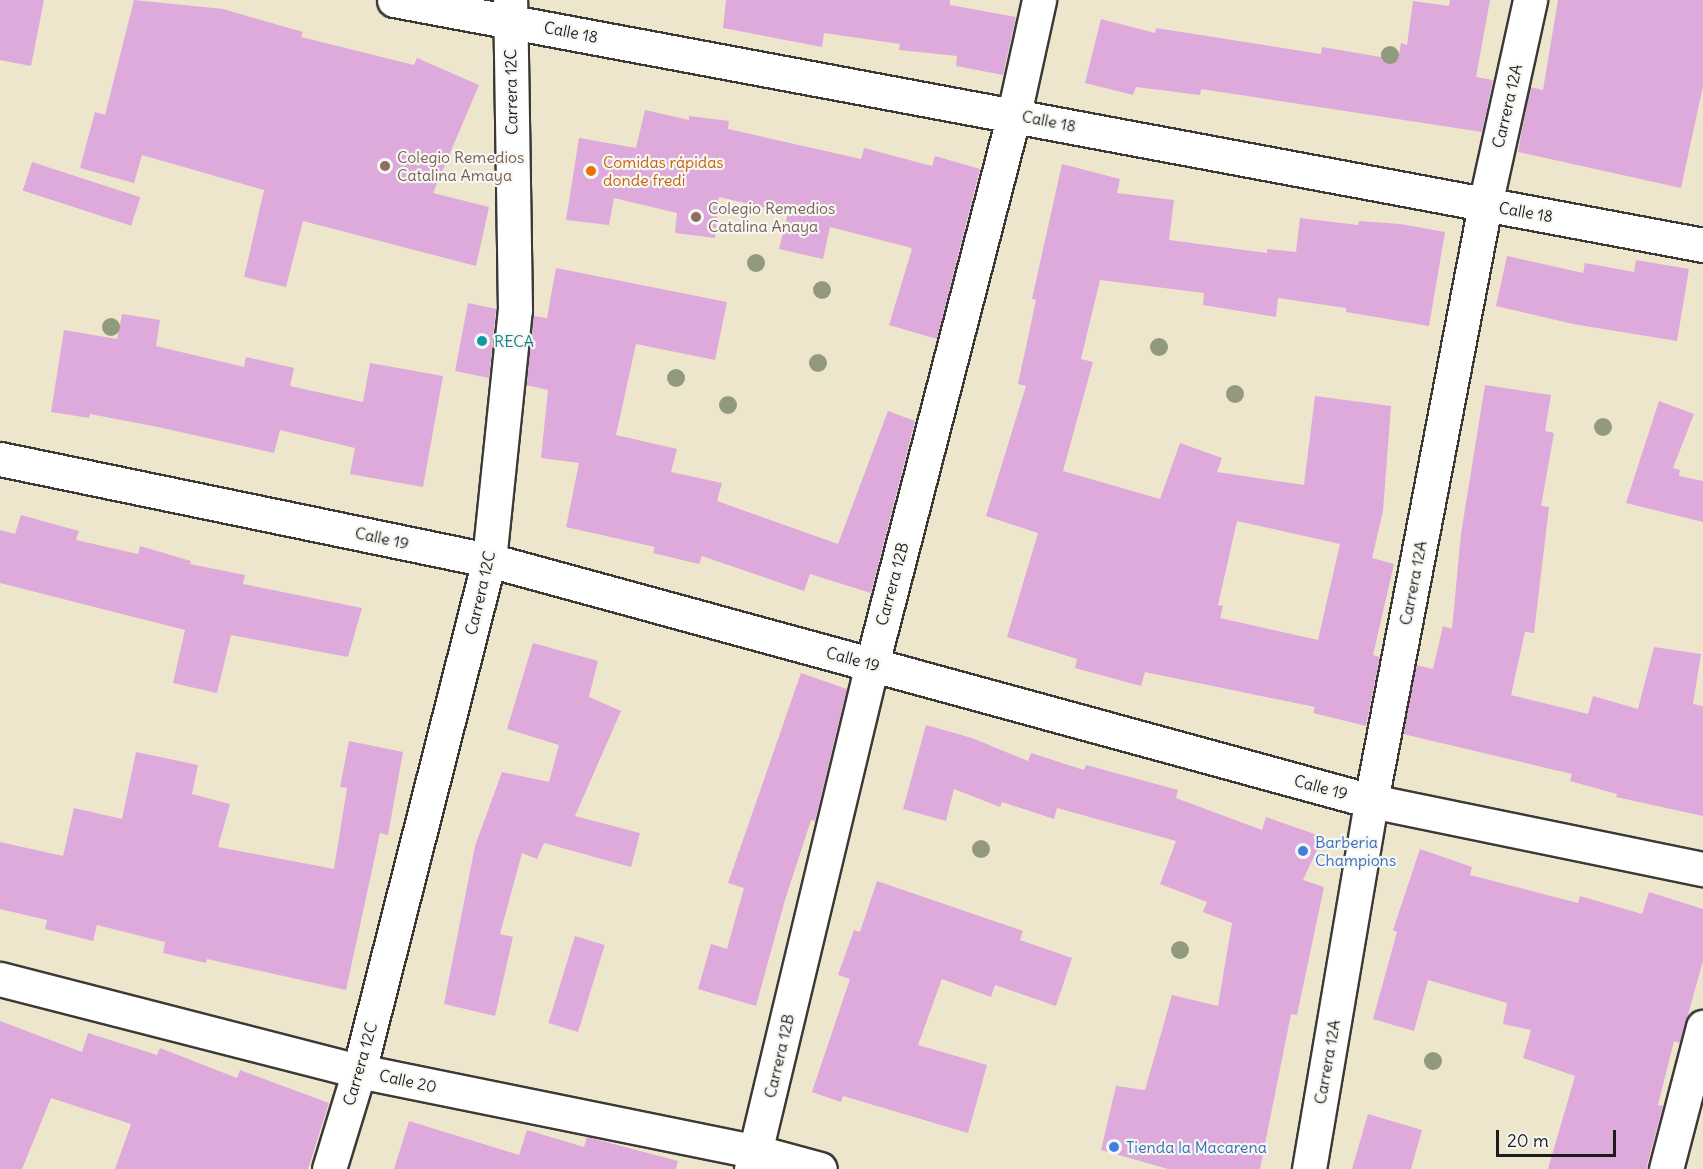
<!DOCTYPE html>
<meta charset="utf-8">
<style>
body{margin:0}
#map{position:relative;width:1703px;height:1169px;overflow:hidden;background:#ede6cc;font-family:Delius,sans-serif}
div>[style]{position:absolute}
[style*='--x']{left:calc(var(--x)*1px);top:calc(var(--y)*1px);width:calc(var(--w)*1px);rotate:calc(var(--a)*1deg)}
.building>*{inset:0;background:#ddaadb;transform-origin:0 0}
.roads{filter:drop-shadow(2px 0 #3b3a36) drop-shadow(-2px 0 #3b3a36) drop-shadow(0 2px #3b3a36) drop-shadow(0 -2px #3b3a36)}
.minor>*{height:33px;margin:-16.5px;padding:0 16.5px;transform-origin:16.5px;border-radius:16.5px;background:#fff}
.trees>*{width:18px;height:18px;margin:-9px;border-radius:50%;background:#929a7e}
.dots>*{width:16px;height:16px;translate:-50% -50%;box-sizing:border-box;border:3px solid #f6f6f2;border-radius:50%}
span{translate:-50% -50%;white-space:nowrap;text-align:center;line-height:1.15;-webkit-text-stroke:4.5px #f6f6f2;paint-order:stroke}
.street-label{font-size:16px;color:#1c1c1c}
.education-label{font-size:16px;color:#785e54}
.left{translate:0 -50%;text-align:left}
.food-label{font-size:16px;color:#c56008}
.culture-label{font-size:16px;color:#0d838f}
.shop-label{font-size:16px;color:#366cbe}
.scale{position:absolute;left:1496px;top:1130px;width:120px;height:27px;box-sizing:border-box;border:3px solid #1c1c1c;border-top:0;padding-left:8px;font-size:18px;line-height:21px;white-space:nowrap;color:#1c1c1c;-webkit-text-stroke:4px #f6f6f2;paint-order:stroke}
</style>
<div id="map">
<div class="building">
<div style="clip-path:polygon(0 0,44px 0,31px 66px,0 60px)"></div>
<div style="clip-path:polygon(134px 0,223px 9px,303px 32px,301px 37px,414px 65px,417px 58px,479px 85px,433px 193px,489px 207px,476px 266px,303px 221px,286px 287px,244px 277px,264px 190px,142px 155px,134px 183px,80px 168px,95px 112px,105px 115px)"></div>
<div style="clip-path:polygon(726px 0,950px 0,950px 5px,1016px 17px,1003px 75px,956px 66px,957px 56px,899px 50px,900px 44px,824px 33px,822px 47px,723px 28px)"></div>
<div style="clip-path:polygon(1450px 0,1490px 0,1476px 77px,1493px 80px,1482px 132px,1201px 89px,1200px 95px,1136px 87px,1133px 95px,1085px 83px,1101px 19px,1155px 33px,1156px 28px,1321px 54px,1322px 47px,1398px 60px,1401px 43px,1407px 45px,1413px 1px,1449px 6px)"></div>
<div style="clip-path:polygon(1558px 0,1703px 0,1703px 86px,1681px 188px,1518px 152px,1530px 87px,1543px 90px)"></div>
<div style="clip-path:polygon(645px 110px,689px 120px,689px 116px,729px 121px,728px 129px,861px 159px,864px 148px,932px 166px,935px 156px,980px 169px,937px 339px,889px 325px,912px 249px,908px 247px,830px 227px,823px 259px,779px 249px,788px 213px,719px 197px,715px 238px,675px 233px,677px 213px,614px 198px,609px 225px,566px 220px,579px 138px,636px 148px)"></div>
<div style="left:32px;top:162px;width:114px;height:30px;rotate:18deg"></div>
<div style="clip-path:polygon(evenodd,1062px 164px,1120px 179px,1117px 193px,1174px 200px,1169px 240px,1267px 253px,1267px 249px,1296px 252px,1300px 218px,1358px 225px,1359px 221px,1400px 224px,1445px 232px,1429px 326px,1346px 312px,1346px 308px,1278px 298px,1276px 317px,1203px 305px,1204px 293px,1100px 280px,1081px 359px,1093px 362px,1063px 471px,1160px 499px,1180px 443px,1222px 458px,1217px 472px,1304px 485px,1315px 396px,1391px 406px,1383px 511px,1372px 558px,1394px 564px,1373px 655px,1380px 657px,1366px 726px,1313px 713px,1315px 707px,1145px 672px,1141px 686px,1075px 668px,1077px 659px,1007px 637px,1038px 533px,986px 516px,1026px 386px,1018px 384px,1036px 300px,1032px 299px,1062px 164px,1237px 521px,1340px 544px,1318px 640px,1220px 618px,1223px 606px,1218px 605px,1237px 521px)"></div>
<div style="clip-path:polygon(1507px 256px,1583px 273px,1585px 263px,1634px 272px,1636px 260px,1689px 269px,1677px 341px,1573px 324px,1496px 306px)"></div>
<div style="clip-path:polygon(556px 268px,727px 302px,715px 360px,636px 344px,616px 435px,677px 449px,671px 472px,722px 483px,717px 501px,838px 544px,888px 411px,915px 421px,871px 593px,810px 574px,804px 591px,702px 556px,699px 564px,653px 553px,655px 547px,566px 527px,579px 463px,541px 458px,548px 390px,526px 385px,533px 316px,547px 318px)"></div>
<div style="clip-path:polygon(468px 303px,496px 309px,489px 378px,455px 371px)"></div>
<div style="clip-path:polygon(122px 314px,160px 320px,156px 346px,244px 367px,246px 357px,294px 368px,290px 386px,363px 402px,370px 363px,443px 376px,423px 487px,350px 474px,355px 448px,280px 430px,274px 453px,158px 427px,90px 414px,89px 418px,51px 412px,64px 330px,117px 339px)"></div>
<div style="clip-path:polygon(1485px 385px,1551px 395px,1545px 431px,1554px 433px,1541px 506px,1549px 507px,1534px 633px,1525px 632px,1511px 695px,1588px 714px,1593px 696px,1638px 709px,1654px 647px,1701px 654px,1693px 704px,1703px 706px,1703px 816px,1616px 797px,1617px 794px,1570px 781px,1572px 774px,1403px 734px,1416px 665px,1433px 669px,1443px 626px,1452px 629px,1461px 534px)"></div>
<div style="clip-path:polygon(1659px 401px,1694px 414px,1673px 468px,1680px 470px,1679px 476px,1703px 481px,1703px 522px,1626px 503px)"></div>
<div style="clip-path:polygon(21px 515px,79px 531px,76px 540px,138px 554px,140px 546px,191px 561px,190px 564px,245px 575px,243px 584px,362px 608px,348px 657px,231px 635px,217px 693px,173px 683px,185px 630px,0 583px,0 530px,15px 534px)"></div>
<div style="clip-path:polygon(533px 643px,598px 661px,589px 697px,621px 711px,575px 816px,640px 833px,631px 867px,544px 843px,537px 859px,522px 853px,500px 934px,513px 937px,495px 1016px,444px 1004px,475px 846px,502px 772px,549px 782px,559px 745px,507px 729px)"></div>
<div style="clip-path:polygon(801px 673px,847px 689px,815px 821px,811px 820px,785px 900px,756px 1006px,698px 989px,711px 944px,727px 949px,744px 888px,728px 883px)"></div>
<div style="clip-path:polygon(926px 725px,972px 738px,1028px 761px,1031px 753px,1084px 770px,1086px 765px,1178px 790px,1176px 798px,1262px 830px,1266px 817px,1323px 837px,1303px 880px,1324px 887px,1297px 1015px,1291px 1014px,1260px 1169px,1168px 1169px,1101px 1150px,1116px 1086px,1145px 1090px,1172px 995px,1218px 1006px,1232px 923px,1203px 912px,1207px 902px,1160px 884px,1176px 841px,1057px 808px,1054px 819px,1002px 802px,1000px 807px,954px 789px,946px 821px,903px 809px)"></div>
<div style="clip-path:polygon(349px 741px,403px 752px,388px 835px,380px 833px,346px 990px,207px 959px,206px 963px,163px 953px,165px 942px,97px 925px,93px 941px,45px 929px,47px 920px,0 909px,0 842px,63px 856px,74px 808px,122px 819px,136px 752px,198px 765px,192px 794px,230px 804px,218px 847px,334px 869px,347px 788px,340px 787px)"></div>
<div style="clip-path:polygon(1420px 849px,1472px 867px,1470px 875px,1578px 903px,1580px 896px,1642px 914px,1649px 892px,1703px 909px,1703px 961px,1680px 1043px,1674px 1041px,1658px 1105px,1663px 1106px,1646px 1169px,1548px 1169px,1575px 1076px,1523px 1058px,1531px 1030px,1503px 1024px,1507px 1003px,1428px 980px,1414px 1031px,1373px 1019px,1397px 932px,1393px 930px)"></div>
<div style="clip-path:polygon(877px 881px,1023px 931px,1020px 940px,1072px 958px,1056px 1006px,995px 985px,991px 997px,942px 979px,918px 1045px,987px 1065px,968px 1133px,843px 1096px,841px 1102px,812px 1092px,850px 979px,838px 975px,854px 930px,860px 932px)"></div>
<div style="left:575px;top:936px;width:31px;height:91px;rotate:17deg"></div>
<div style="clip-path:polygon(0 1021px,82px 1052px,88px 1033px,157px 1055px,160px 1048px,237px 1078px,240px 1070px,329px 1103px,308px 1169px,115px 1169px,131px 1124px,51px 1098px,22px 1169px,0 1169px)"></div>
<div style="clip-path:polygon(1368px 1114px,1422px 1130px,1411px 1169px,1352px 1169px)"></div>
<div style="clip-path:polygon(409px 1121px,519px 1155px,527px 1130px,584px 1147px,587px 1137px,678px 1161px,676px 1169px,394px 1169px)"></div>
</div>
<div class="roads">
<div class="minor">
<div style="--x:394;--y:0;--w:1332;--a:10.6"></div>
<div style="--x:0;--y:459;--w:499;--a:11.7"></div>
<div style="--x:489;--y:560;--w:914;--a:15.28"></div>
<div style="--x:1371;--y:801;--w:339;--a:11.6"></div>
<div style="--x:0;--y:979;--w:371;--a:14.4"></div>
<div style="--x:359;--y:1071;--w:406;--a:11.5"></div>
<div style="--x:757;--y:1152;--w:65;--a:15.1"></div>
<div style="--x:329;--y:1169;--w:102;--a:-73"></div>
<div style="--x:359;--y:1071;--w:527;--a:-75.73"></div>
<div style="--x:489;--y:560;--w:251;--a:-84.1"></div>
<div style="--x:515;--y:310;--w:310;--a:-90.9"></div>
<div style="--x:751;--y:1169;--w:519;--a:-76.53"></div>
<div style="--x:872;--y:664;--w:568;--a:-75.52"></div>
<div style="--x:1014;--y:114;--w:117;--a:-77.6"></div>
<div style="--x:1309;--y:1169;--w:373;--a:-80.4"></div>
<div style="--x:1371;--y:801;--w:607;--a:-79.17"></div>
<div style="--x:1485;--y:205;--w:210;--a:-77.6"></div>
<div style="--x:1666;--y:1169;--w:147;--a:-75.4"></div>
</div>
</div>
<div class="trees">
<div style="left:1390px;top:55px"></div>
<div style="left:756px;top:263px"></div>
<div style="left:822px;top:290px"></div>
<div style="left:111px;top:327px"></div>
<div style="left:1159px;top:347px"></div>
<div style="left:818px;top:363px"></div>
<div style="left:676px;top:378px"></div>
<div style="left:1235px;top:394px"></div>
<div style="left:728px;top:405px"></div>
<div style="left:1603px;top:427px"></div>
<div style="left:981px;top:849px"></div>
<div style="left:1180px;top:950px"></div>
<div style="left:1433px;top:1061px"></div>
</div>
<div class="dots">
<div style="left:385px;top:166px;background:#8d6e63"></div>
<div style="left:591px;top:171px;background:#e8710a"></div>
<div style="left:696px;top:217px;background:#8d6e63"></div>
<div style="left:482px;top:341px;background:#0f9aa8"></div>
<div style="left:1303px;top:851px;background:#3f7fe0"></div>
<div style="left:1114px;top:1147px;background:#3f7fe0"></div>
</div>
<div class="street-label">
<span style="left:571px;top:32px;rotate:11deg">Calle 18</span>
<span style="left:511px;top:92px;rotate:-91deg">Carrera 12C</span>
<span style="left:1507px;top:106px;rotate:-77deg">Carrera 12A</span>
<span style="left:1049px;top:121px;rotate:11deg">Calle 18</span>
<span style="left:1526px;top:212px;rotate:10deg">Calle 18</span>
<span style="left:382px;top:538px;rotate:12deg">Calle 19</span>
<span style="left:1413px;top:583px;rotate:-79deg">Carrera 12A</span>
<span style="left:892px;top:584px;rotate:-75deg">Carrera 12B</span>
<span style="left:480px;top:593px;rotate:-77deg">Carrera 12C</span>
<span style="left:853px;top:659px;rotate:15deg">Calle 19</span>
<span style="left:1321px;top:787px;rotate:15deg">Calle 19</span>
<span style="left:779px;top:1056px;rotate:-77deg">Carrera 12B</span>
<span style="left:1327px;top:1062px;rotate:-80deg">Carrera 12A</span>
<span style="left:360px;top:1064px;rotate:-74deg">Carrera 12C</span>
<span style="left:408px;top:1081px;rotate:12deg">Calle 20</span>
</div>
<div class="education-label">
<span class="left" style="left:397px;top:166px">Colegio Remedios<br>Catalina Amaya</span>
<span class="left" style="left:708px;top:217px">Colegio Remedios<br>Catalina Anaya</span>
</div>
<div class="food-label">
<span class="left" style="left:603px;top:171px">Comidas rápidas<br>donde fredi</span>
</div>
<div class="culture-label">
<span class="left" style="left:494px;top:341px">RECA</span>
</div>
<div class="shop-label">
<span class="left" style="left:1315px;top:851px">Barberia<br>Champions</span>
<span class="left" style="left:1126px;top:1147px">Tienda la Macarena</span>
</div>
<div class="scale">20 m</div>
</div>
